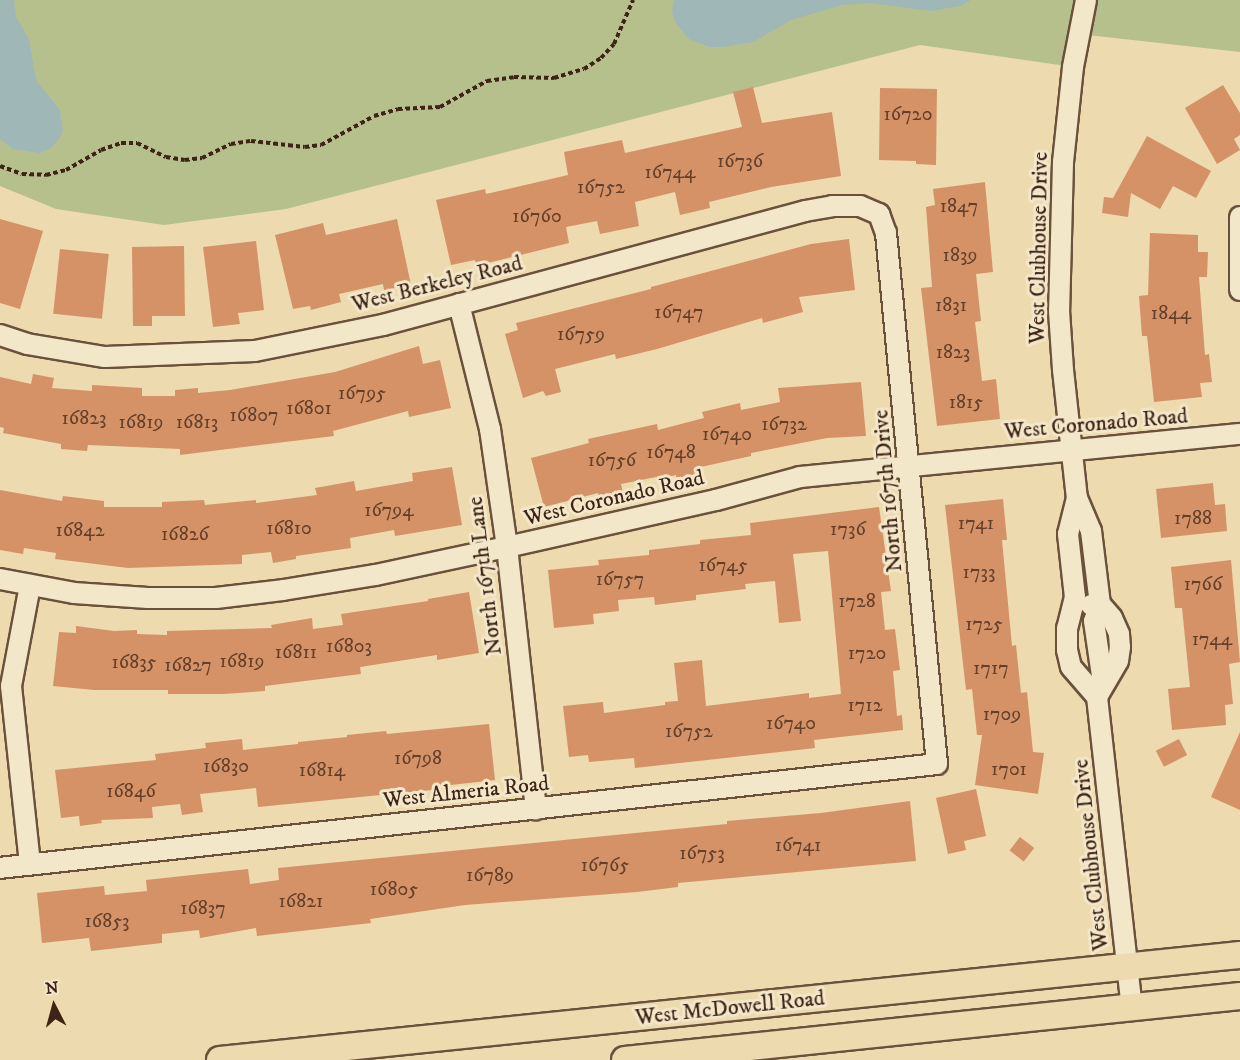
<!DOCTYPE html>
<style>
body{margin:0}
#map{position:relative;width:1240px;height:1060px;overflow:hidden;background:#eddaae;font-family:"IM FELL DW Pica",serif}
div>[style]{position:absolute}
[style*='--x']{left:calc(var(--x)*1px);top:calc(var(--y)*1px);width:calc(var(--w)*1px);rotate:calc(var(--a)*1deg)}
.green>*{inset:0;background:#b5c08d}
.water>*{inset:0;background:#9fb7b6}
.building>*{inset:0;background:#d59267;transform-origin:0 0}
.path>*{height:4px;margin-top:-2px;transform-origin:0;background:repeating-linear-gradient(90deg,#3e2316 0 4.5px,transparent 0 7.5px)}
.roads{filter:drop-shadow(2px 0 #6a513c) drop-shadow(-2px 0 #6a513c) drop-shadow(0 2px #6a513c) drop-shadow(0 -2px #6a513c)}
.minor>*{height:20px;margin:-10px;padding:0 10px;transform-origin:10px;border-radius:10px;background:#f3e7ca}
.major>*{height:26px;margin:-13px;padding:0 13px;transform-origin:13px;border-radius:13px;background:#eddaae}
span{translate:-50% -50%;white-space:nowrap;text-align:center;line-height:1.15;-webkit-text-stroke:6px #f3e7ca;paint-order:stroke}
.number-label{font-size:20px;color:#643f2a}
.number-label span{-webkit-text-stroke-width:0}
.street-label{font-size:22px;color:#3e2316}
.north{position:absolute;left:24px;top:976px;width:60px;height:60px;-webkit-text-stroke:4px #f3e7ca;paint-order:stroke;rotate:354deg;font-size:16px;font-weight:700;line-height:24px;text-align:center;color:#3e2316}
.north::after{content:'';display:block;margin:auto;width:21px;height:27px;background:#3e2316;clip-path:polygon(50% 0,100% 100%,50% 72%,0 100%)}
</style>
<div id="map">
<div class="green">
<div style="clip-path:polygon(0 0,1240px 0,1240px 52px,1079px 34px,1073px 67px,920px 45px,286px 209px,164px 225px,56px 209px,0 186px)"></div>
</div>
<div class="water">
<div style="clip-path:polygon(0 0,14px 0,16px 17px,29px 39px,36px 80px,60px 110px,63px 131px,59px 139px,51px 148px,40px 153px,13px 149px,0 139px)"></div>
<div style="clip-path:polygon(674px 0,971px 0,960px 6px,930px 11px,871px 3px,842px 5px,791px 20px,753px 42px,724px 47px,709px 47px,689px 39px,675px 22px,672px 11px)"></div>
</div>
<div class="building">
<div style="clip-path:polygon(1223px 85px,1240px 113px,1240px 135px,1234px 139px,1240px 150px,1217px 164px,1185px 108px)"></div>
<div style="clip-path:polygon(753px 87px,762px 123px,832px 112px,841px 176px,771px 187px,709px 202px,710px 208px,680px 215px,675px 192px,635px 202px,639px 226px,600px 234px,597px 221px,566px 227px,569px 243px,476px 266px,475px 260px,451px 265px,436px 200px,485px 189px,486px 194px,568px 175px,564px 152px,622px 140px,625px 153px,742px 127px,733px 92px)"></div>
<div style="clip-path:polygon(880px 88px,937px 89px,936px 165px,916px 164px,916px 161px,879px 160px)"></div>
<div style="clip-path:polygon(1147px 136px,1211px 171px,1196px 198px,1173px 186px,1160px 209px,1131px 193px,1128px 217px,1102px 213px,1104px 197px,1113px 198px)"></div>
<div style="clip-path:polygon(985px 182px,993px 272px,976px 274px,981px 321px,975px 322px,982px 381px,996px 379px,1000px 419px,937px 426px,921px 288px,932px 287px,926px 207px,935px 205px,933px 189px)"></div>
<div style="clip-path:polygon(0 219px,43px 231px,20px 309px,0 303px)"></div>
<div style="clip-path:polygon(397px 219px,411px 285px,384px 290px,383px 284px,339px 294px,341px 302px,311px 310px,310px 306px,293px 309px,275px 235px,323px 223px,326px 235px)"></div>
<div style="clip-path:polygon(1150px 233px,1198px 235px,1198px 252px,1208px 252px,1207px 277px,1199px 277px,1205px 355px,1209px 354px,1212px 382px,1200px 383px,1202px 397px,1154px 402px,1147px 336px,1142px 336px,1139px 296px,1148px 295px)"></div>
<div style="clip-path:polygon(849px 239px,855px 290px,799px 297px,803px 312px,763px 323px,762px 318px,657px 349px,616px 359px,615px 354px,555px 369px,561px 392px,546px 396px,543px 391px,523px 398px,505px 334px,518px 330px,516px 323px,651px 289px,651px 287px,811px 244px)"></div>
<div style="clip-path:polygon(256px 241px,264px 310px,238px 313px,240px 324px,213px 327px,203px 247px)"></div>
<div style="clip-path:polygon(184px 246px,185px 316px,152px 316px,152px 326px,133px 326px,132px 247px)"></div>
<div style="left:60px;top:249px;width:49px;height:65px;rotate:6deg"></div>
<div style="clip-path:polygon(419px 346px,423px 364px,440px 360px,451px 408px,409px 417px,408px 411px,333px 431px,334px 436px,180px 455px,180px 449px,88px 445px,87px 451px,61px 449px,61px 444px,3px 433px,4px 428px,0 427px,0 377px,31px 384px,33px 374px,54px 378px,52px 388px,92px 391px,92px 385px,142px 388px,142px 396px,175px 396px,175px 390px,198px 388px,198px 393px,230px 390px,335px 372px)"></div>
<div style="clip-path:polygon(861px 382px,866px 436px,827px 438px,751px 453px,751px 456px,696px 468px,697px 474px,676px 479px,676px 475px,657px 480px,656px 477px,621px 484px,623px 493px,599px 497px,598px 493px,544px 507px,531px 458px,589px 443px,588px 439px,657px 424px,658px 430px,704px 418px,702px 412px,740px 403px,741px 410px,780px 402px,778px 388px)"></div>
<div style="clip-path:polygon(452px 467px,462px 525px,395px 536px,394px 530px,350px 538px,351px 548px,296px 556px,296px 559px,273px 563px,271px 552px,242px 555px,242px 564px,128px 568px,55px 559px,56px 553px,24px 548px,23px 554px,0 550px,0 490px,62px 501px,63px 496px,104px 501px,104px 507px,162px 507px,162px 502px,204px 500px,205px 505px,256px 500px,256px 503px,317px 495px,315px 488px,354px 481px,356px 491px,413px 481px,412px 473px)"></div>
<div style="clip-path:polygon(1213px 483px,1215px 505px,1225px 504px,1227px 531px,1161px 538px,1156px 489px)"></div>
<div style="clip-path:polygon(1003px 499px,1007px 540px,1002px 540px,1012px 646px,1016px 645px,1021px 693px,1027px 692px,1033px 752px,1044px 753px,1038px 794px,975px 785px,982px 735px,977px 735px,972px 689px,966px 690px,945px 505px)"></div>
<div style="clip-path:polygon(879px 507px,891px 591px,881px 592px,885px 630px,895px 629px,900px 670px,893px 671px,897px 716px,902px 715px,903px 730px,814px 740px,815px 748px,635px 768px,634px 758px,589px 762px,588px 755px,569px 757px,563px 706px,603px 702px,604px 713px,665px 705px,665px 702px,678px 701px,674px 663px,702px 660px,706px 706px,809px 693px,809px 698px,841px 694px,828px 551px,793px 554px,801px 621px,779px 623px,775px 581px,745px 584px,746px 589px,696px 595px,696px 600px,655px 605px,654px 597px,618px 600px,619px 611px,593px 614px,594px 624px,554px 628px,548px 570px,599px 565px,598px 560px,649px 555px,649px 550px,700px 544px,700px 540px,751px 535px,750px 523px)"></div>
<div style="clip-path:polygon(1231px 560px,1240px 662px,1229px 664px,1233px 704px,1225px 705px,1226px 725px,1172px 730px,1168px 689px,1190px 687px,1182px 608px,1175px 608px,1171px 567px)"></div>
<div style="clip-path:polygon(469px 592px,479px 653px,437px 660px,437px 655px,360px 667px,361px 674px,265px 686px,265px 691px,224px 694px,168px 694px,168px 690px,94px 690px,53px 686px,59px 632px,76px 633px,76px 626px,114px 631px,137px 630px,137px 634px,167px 635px,167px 631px,272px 628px,271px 625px,312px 618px,313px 629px,343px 625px,341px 614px,428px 601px,428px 599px)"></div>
<div style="clip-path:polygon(489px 724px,495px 780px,442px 786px,442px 789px,258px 807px,256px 788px,200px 794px,203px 812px,182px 815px,180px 804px,152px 807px,153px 818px,101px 820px,102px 823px,80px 826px,79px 816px,61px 818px,55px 770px,156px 760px,155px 754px,206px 748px,205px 743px,242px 739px,243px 750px,298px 744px,298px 742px,347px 737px,347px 735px,386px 731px,387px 734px)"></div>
<div style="clip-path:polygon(1240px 732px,1240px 810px,1211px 797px)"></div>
<div style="left:1179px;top:739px;width:18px;height:26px;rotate:63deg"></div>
<div style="clip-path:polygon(976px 789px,986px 836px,964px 841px,966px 850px,948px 854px,936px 798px)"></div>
<div style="clip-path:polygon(910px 801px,916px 861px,678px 883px,678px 887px,637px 892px,465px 905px,370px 919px,371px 923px,257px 936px,256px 928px,200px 938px,199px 930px,162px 934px,162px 943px,91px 951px,89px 938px,42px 943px,37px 893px,104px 886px,105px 895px,147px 891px,146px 880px,248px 869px,250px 884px,279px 880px,278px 868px,727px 824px,727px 821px,821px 813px)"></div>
<div style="left:1020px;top:837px;width:18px;height:17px;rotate:38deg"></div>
</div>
<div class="path">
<div style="--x:0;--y:166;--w:23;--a:20"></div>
<div style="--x:22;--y:174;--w:24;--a:2"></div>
<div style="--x:46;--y:175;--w:21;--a:-14"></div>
<div style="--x:66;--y:170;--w:40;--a:-29.7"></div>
<div style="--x:101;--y:150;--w:21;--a:-19"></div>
<div style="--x:121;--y:143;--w:16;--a:0"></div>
<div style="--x:137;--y:143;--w:32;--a:26"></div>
<div style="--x:166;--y:157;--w:19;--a:9"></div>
<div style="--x:185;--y:160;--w:17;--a:-7"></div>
<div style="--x:202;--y:158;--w:32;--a:-26"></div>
<div style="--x:231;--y:144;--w:20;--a:-9"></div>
<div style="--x:251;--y:141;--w:54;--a:6.3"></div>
<div style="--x:305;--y:147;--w:16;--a:-7"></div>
<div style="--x:321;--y:145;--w:60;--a:-28.7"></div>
<div style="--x:374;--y:116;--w:25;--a:-16"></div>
<div style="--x:398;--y:109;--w:42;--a:-2.7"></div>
<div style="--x:440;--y:107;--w:54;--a:-29"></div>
<div style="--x:487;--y:81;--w:27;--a:-8"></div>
<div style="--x:514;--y:77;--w:40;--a:1.4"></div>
<div style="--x:554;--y:78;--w:31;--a:-17"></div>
<div style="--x:584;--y:69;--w:20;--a:-33"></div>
<div style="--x:601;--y:58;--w:19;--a:-47"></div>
<div style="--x:614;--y:44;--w:48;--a:-66.6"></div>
</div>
<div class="roads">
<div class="minor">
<div style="--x:1086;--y:0;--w:68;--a:101"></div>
<div style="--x:1073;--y:67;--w:96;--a:96"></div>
<div style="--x:1063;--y:162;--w:149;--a:91.5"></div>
<div style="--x:1059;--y:311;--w:59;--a:86.1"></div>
<div style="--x:1063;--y:370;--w:129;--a:83.8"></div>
<div style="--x:1077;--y:498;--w:36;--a:67"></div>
<div style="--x:1091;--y:531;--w:74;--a:83"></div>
<div style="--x:1100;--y:604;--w:18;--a:49"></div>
<div style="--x:1112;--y:618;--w:17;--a:66"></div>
<div style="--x:1119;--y:634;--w:13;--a:86"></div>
<div style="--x:1120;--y:647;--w:14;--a:98"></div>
<div style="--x:1118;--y:661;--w:42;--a:120.3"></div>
<div style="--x:1097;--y:697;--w:312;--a:83.6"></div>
<div style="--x:1240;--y:217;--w:73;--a:90"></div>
<div style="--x:459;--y:304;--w:129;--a:76.1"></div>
<div style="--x:490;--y:429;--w:119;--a:81.8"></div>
<div style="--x:507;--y:547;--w:264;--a:83.7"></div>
<div style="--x:0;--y:335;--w:28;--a:18"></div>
<div style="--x:27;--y:344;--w:79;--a:9.5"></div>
<div style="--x:105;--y:357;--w:150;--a:-2.3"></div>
<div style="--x:255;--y:351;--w:131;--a:-11.5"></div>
<div style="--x:383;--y:325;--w:437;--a:-15.1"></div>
<div style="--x:805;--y:211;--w:27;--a:-10"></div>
<div style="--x:832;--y:206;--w:28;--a:0"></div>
<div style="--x:860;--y:206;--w:21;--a:23"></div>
<div style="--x:879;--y:214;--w:20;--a:70"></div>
<div style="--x:886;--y:233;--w:533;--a:84.51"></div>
<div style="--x:937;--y:764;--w:943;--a:173.67"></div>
<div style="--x:1077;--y:498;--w:37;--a:104"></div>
<div style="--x:1068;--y:534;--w:63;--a:83.7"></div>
<div style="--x:1075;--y:597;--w:32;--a:104"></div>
<div style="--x:1067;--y:628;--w:22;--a:90"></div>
<div style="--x:1067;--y:650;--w:17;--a:77"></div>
<div style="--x:1071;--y:667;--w:40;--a:49"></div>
<div style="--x:0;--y:579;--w:75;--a:10.7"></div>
<div style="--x:74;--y:593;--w:74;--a:3.9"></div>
<div style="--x:148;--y:598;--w:68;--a:0"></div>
<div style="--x:216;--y:598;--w:67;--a:-6.8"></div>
<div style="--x:283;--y:590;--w:94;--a:-9.2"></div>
<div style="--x:376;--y:575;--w:134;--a:-12.1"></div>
<div style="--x:507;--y:547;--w:214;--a:-12.7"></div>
<div style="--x:716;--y:500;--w:87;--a:-15.3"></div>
<div style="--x:800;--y:477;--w:442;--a:-5.6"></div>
<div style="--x:1091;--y:605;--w:9;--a:-6"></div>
<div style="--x:1100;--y:604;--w:18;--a:109"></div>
<div style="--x:1094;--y:621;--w:63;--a:81.7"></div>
<div style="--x:30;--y:864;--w:179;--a:-96.1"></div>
<div style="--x:11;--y:686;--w:103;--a:-79.3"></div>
</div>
<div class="major">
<div style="--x:220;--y:1060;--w:1025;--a:-5.88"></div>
<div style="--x:625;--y:1060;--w:618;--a:-5.94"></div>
</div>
</div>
<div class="number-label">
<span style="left:908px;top:114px">16720</span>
<span style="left:740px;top:161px">16736</span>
<span style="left:670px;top:172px">16744</span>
<span style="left:601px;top:187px">16752</span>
<span style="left:959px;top:206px">1847</span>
<span style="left:537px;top:216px">16760</span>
<span style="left:960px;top:255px">1839</span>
<span style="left:951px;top:305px">1831</span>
<span style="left:679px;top:312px">16747</span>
<span style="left:1171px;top:313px">1844</span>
<span style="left:581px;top:334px">16759</span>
<span style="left:953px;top:352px">1823</span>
<span style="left:362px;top:393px">16795</span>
<span style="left:966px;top:402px">1815</span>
<span style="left:309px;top:408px">16801</span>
<span style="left:254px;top:415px">16807</span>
<span style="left:84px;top:418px">16823</span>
<span style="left:141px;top:422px">16819</span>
<span style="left:197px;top:422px">16813</span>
<span style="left:784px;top:424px">16732</span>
<span style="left:727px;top:434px">16740</span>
<span style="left:671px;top:452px">16748</span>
<span style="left:612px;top:460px">16756</span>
<span style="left:389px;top:510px">16794</span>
<span style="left:1193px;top:518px">1788</span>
<span style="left:976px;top:523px">1741</span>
<span style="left:289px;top:528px">16810</span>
<span style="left:848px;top:529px">1736</span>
<span style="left:80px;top:530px">16842</span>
<span style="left:185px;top:534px">16826</span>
<span style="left:723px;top:565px">16745</span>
<span style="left:979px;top:572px">1733</span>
<span style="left:620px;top:579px">16757</span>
<span style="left:1203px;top:584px">1766</span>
<span style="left:857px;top:601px">1728</span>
<span style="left:984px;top:624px">1725</span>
<span style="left:1212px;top:639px">1744</span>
<span style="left:349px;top:646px">16803</span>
<span style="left:296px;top:652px">16811</span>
<span style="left:867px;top:653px">1720</span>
<span style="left:242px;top:661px">16819</span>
<span style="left:134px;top:662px">16835</span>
<span style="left:188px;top:665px">16827</span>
<span style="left:991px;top:668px">1717</span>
<span style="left:865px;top:705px">1712</span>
<span style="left:1002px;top:714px">1709</span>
<span style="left:791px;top:723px">16740</span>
<span style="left:689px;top:731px">16752</span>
<span style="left:418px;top:758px">16798</span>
<span style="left:226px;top:766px">16830</span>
<span style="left:1009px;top:769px">1701</span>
<span style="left:322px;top:770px">16814</span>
<span style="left:131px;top:791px">16846</span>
<span style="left:798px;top:845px">16741</span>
<span style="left:702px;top:853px">16753</span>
<span style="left:605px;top:865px">16765</span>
<span style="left:490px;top:875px">16789</span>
<span style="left:394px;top:889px">16805</span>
<span style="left:301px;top:901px">16821</span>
<span style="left:203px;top:908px">16837</span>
<span style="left:107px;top:921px">16853</span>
</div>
<div class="street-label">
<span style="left:1039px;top:248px;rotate:-89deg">West Clubhouse Drive</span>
<span style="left:437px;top:284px;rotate:-14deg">West Berkeley Road</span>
<span style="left:1096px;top:424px;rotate:-5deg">West Coronado Road</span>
<span style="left:888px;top:491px;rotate:-95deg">North 167th Drive</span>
<span style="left:614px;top:498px;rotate:-13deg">West Coronado Road</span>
<span style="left:485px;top:576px;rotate:-97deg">North 167th Lane</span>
<span style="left:466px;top:792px;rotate:-6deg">West Almeria Road</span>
<span style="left:1091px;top:855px;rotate:-96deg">West Clubhouse Drive</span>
<span style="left:730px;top:1008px;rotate:-6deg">West McDowell Road</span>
</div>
<div class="north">N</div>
</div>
